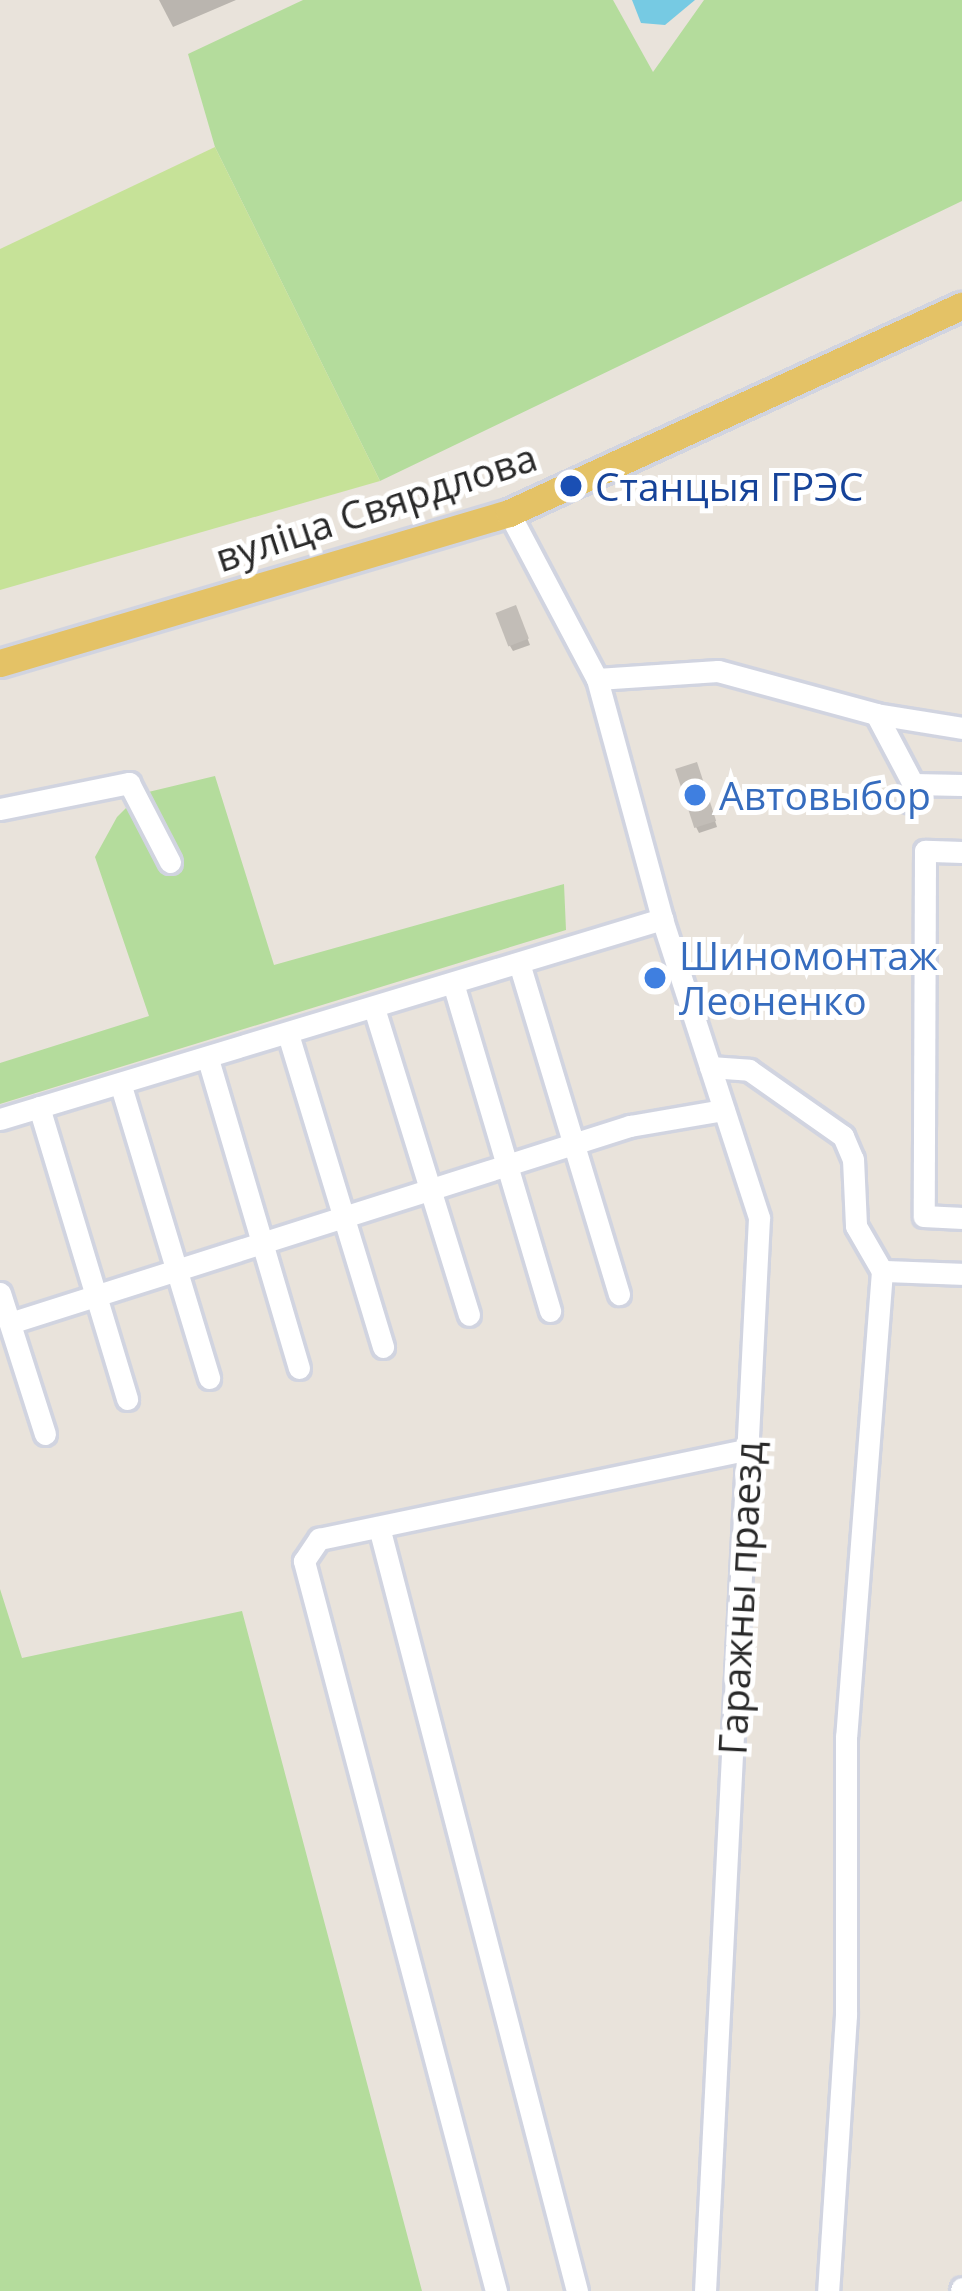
<!DOCTYPE html>
<meta charset="utf-8">
<style>
body{margin:0}
#map{position:relative;width:962px;height:2291px;overflow:hidden;background:#e9e3db;font-family:"Open Sans",sans-serif}
div>[style]{position:absolute}
[style*='--x']{left:calc(var(--x)*1px);top:calc(var(--y)*1px);width:calc(var(--w)*1px);rotate:calc(var(--a)*1deg)}
.green>*{inset:0;background:#b4dc9c}
.pitch>*{inset:0;background:#c6e298}
.water>*{inset:0;background:#76cae3}
.shadow>*{inset:0;background:#0003}
.building>*{inset:0;background:#c2bdb7;transform-origin:0 0}
.roads{filter:drop-shadow(3px 0 #d1d4e0) drop-shadow(-3px 0 #d1d4e0) drop-shadow(0 3px #d1d4e0) drop-shadow(0 -3px #d1d4e0)}
.minor>*{height:21px;margin:-10.5px;padding:0 10.5px;transform-origin:10.5px;border-radius:10.5px;background:#fff}
.major>*{height:27px;margin:-13.5px;padding:0 13.5px;transform-origin:13.5px;border-radius:13.5px;background:#e4c266}
.dots>*{width:33px;height:33px;translate:-50% -50%;box-sizing:border-box;border:6px solid #fff;border-radius:50%}
span{translate:-50% -50%;white-space:nowrap;text-align:center;line-height:1.15;-webkit-text-stroke:10px #fff;paint-order:stroke}
.transit-label{font-size:39px;color:#164399}
.left{translate:0 -50%;text-align:left}
.street-label{font-size:39px;color:#282828}
.shop-label{font-size:39px;color:#366cbe}
</style>
<div id="map">
<div class="green">
<div style="clip-path:polygon(303px 0,613px 0,653px 72px,704px 0,962px 0,962px 201px,380px 481px,215px 147px,188px 54px)"></div>
<div style="clip-path:polygon(215px 776px,274px 965px,564px 884px,566px 930px,0 1104px,0 1063px,149px 1016px,95px 857px,117px 817px,140px 794px)"></div>
<div style="clip-path:polygon(0 1589px,22px 1658px,242px 1611px,422px 2291px,0 2291px)"></div>
</div>
<div class="pitch">
<div style="clip-path:polygon(215px 147px,380px 481px,0 590px,0 249px)"></div>
</div>
<div class="water">
<div style="clip-path:polygon(632px 0,695px 0,665px 25px,641px 23px)"></div>
</div>
<div class="shadow">
<div style="clip-path:polygon(159px 0,236px 0,173px 27px)"></div>
<div style="clip-path:polygon(518px 614px,530px 645px,513px 651px,510px 646px)"></div>
<div style="clip-path:polygon(699px 771px,717px 827px,699px 833px,696px 827px)"></div>
</div>
<div class="building">
<div style="left:516px;top:605px;width:36px;height:22px;rotate:69deg"></div>
<div style="left:697px;top:762px;width:62px;height:23px;rotate:72deg"></div>
</div>
<div class="roads">
<div class="minor">
<div style="--x:509;--y:513;--w:188;--a:62.1"></div>
<div style="--x:597;--y:679;--w:249;--a:74.8"></div>
<div style="--x:662;--y:919;--w:314;--a:72"></div>
<div style="--x:759;--y:1218;--w:1074;--a:92.88"></div>
<div style="--x:597;--y:679;--w:121;--a:-3.8"></div>
<div style="--x:718;--y:671;--w:164;--a:15.2"></div>
<div style="--x:876;--y:714;--w:87;--a:9.2"></div>
<div style="--x:876;--y:714;--w:79;--a:62.1"></div>
<div style="--x:913;--y:784;--w:18;--a:103"></div>
<div style="--x:913;--y:784;--w:49;--a:1.2"></div>
<div style="--x:0;--y:809;--w:132;--a:-11.4"></div>
<div style="--x:129;--y:783;--w:89;--a:62.6"></div>
<div style="--x:962;--y:852;--w:37;--a:-178"></div>
<div style="--x:925;--y:851;--w:365;--a:90.2"></div>
<div style="--x:924;--y:1216;--w:38;--a:3"></div>
<div style="--x:519;--y:963;--w:346;--a:73.2"></div>
<div style="--x:453;--y:983;--w:342;--a:73.5"></div>
<div style="--x:374;--y:1008;--w:321;--a:72.8"></div>
<div style="--x:288;--y:1034;--w:327;--a:73.1"></div>
<div style="--x:208;--y:1059;--w:322;--a:73.6"></div>
<div style="--x:710;--y:1067;--w:39;--a:4"></div>
<div style="--x:749;--y:1070;--w:115;--a:35.1"></div>
<div style="--x:843;--y:1136;--w:25;--a:67"></div>
<div style="--x:853;--y:1159;--w:67;--a:87.4"></div>
<div style="--x:856;--y:1226;--w:52;--a:60"></div>
<div style="--x:882;--y:1271;--w:466;--a:94.4"></div>
<div style="--x:846;--y:1736;--w:279;--a:90"></div>
<div style="--x:846;--y:2015;--w:277;--a:93.7"></div>
<div style="--x:121;--y:1086;--w:305;--a:73.2"></div>
<div style="--x:39;--y:1107;--w:305;--a:73.2"></div>
<div style="--x:0;--y:1119;--w:692;--a:-16.81"></div>
<div style="--x:882;--y:1271;--w:80;--a:2.1"></div>
<div style="--x:0;--y:1293;--w:148;--a:72.3"></div>
<div style="--x:10;--y:1323;--w:651;--a:-17.63"></div>
<div style="--x:630;--y:1126;--w:95;--a:-9.7"></div>
<div style="--x:379;--y:1527;--w:789;--a:75.47"></div>
<div style="--x:496;--y:2291;--w:755;--a:-104.74"></div>
<div style="--x:304;--y:1561;--w:27;--a:-56"></div>
<div style="--x:319;--y:1539;--w:438;--a:-11.8"></div>
<div style="--x:961;--y:2291;--w:3;--a:-72"></div>
</div>
<div class="major">
<div style="--x:0;--y:663;--w:531;--a:-16.42"></div>
<div style="--x:509;--y:513;--w:498;--a:-24.6"></div>
</div>
</div>
<div class="dots">
<div style="left:571px;top:486px;background:#1a4fb4"></div>
<div style="left:695px;top:795px;background:#3f7fe0"></div>
<div style="left:655px;top:978px;background:#3f7fe0"></div>
</div>
<div class="transit-label">
<span class="left" style="left:595px;top:486px">Станцыя ГРЭС</span>
</div>
<div class="street-label">
<span style="left:376px;top:507px;rotate:-18deg">вуліца Свярдлова</span>
<span style="left:740px;top:1598px;rotate:-87deg">Гаражны праезд</span>
</div>
<div class="shop-label">
<span class="left" style="left:719px;top:795px">Автовыбор</span>
<span class="left" style="left:679px;top:978px">Шиномонтаж<br>Леоненко</span>
</div>
</div>
